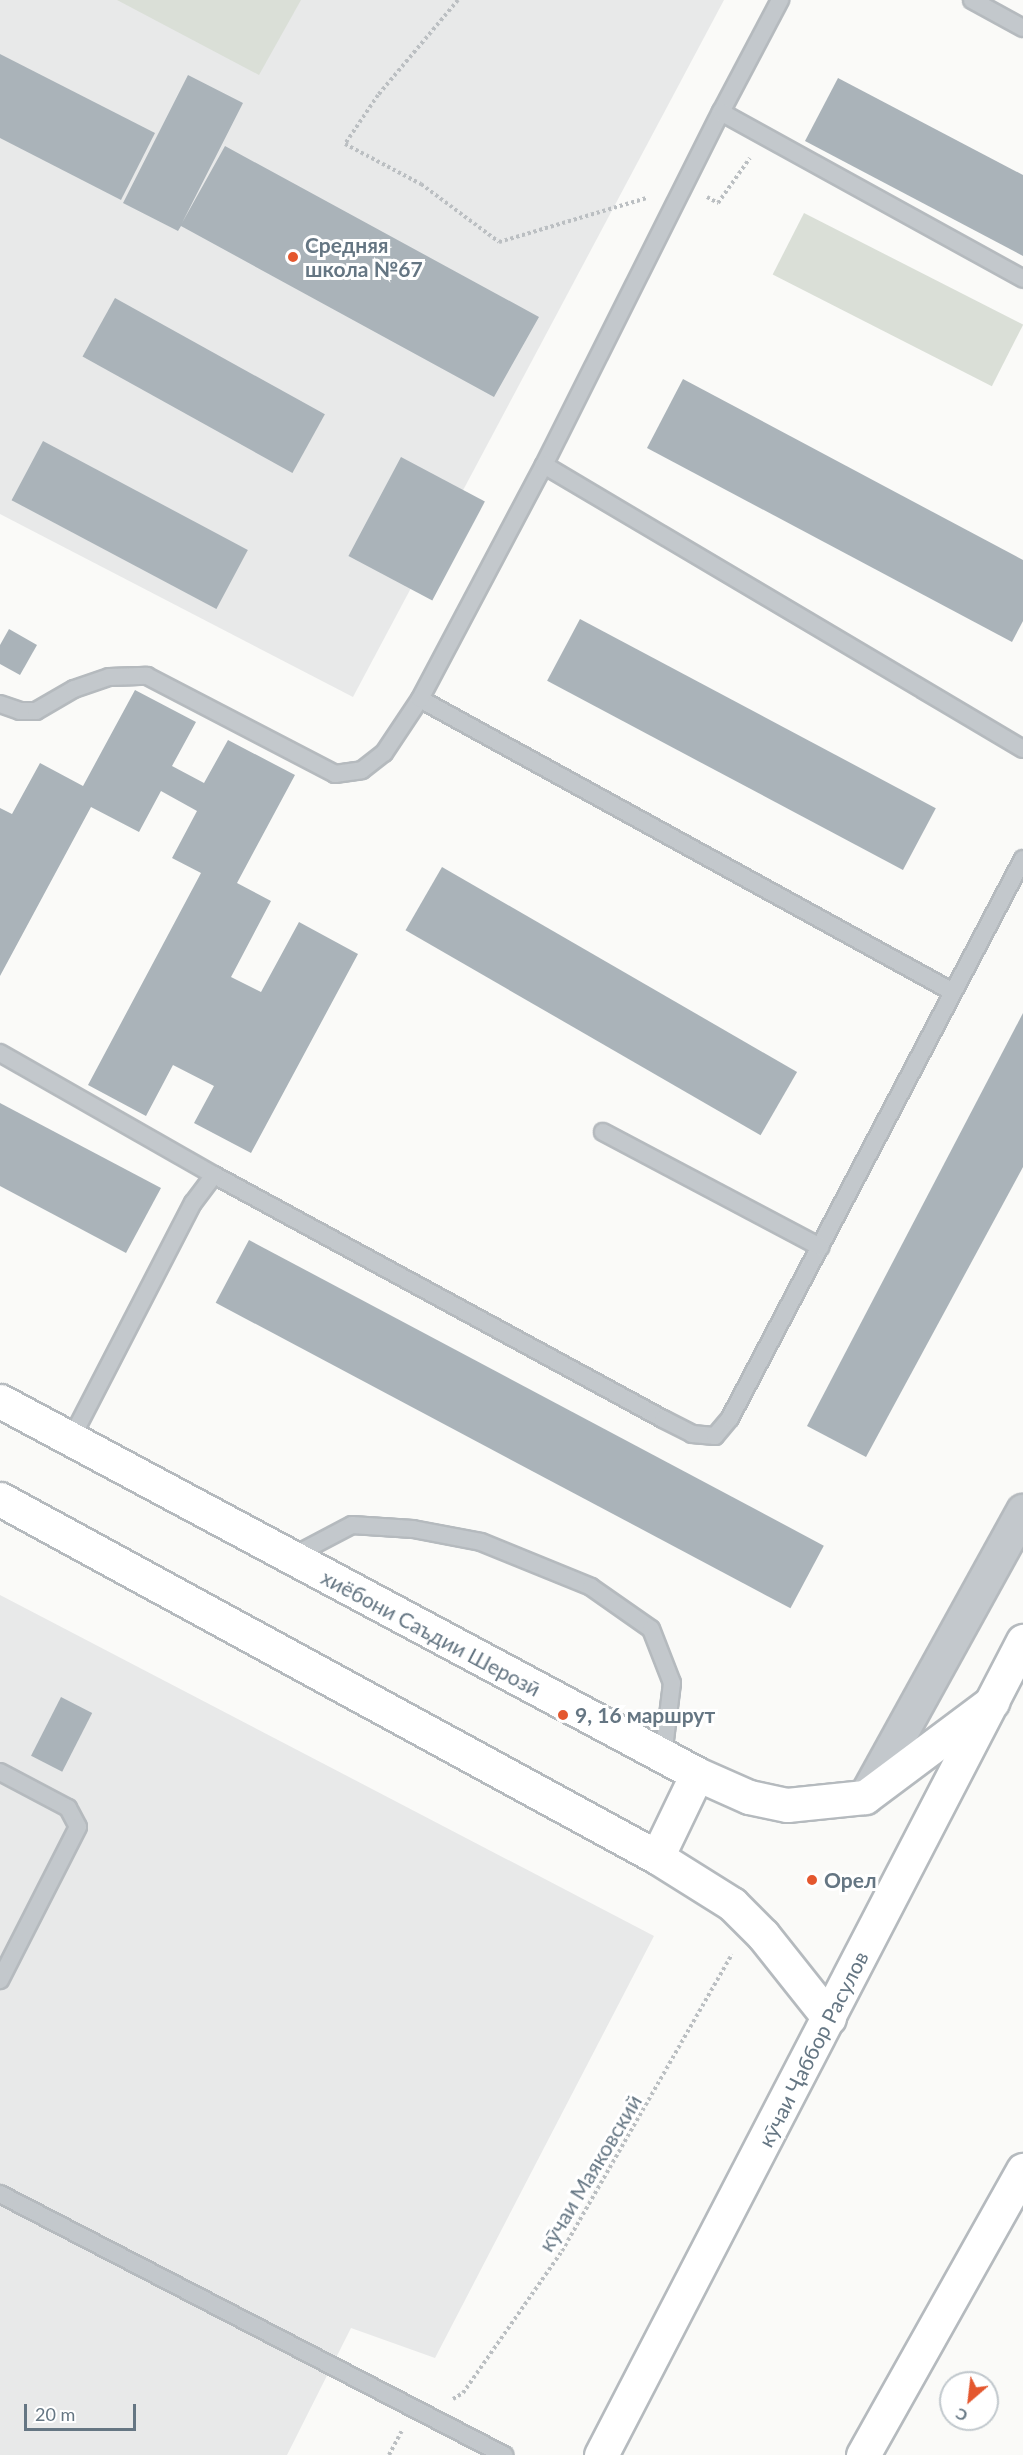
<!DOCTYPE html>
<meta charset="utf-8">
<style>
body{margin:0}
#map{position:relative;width:1023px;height:2455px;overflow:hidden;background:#fafaf8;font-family:Lato,sans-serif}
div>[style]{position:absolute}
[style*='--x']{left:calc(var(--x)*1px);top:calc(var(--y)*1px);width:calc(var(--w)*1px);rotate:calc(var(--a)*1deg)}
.built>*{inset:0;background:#e8e9e9}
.green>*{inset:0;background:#dadfd7;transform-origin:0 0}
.building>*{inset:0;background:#aab3b9;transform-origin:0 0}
.path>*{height:4px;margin-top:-2px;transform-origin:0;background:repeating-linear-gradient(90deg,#bbbfc2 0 3px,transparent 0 6px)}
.roads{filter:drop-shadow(2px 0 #b5babe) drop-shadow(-2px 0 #b5babe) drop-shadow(0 2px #b5babe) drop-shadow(0 -2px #b5babe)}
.service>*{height:16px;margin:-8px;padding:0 8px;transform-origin:8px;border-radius:8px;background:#c3c8cc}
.minor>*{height:33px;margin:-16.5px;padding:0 16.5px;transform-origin:16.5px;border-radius:16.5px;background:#c3c8cc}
.primary>*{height:33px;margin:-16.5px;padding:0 16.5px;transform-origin:16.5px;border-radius:16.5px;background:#fff}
.dots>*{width:16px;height:16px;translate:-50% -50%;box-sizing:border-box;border:3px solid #fff;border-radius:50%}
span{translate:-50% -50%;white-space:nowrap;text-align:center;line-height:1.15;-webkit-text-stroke:6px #fff;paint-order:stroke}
.poi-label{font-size:21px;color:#657683;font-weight:700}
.left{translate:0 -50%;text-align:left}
.street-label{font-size:21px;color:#657683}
.north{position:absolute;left:939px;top:2371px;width:60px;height:60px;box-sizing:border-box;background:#fff;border:2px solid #c1c8cd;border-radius:50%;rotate:208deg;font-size:16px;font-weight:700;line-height:24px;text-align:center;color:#657683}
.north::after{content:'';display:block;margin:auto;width:21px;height:27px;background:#e4572e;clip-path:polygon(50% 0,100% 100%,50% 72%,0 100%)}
.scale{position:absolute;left:24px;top:2404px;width:112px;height:27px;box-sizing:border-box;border:3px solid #657683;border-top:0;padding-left:8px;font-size:18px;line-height:21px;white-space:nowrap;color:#657683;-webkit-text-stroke:4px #fff;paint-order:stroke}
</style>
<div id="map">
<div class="built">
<div style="clip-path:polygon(0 0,724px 0,353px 697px,0 514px)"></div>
<div style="clip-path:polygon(0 1595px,654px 1936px,435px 2358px,351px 2328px,287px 2455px,0 2455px)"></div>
</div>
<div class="green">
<div style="clip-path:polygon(117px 0,301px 0,259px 75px)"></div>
<div style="left:804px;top:213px;width:246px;height:69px;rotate:27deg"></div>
</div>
<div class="building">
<div style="clip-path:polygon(0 54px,155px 133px,121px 200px,0 138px)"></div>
<div style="clip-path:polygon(188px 75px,243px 103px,182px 223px,225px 146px,539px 317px,494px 397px,181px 226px,178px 231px,123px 203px)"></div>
<div style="clip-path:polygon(838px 78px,1023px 175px,1023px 256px,805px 141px)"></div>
<div style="left:115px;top:298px;width:240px;height:67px;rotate:29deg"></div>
<div style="clip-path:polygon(683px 379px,1023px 560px,1023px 621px,1012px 642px,647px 448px)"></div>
<div style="left:43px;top:441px;width:232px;height:67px;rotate:28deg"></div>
<div style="left:401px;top:457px;width:95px;height:112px;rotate:28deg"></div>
<div style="left:580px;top:619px;width:403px;height:70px;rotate:28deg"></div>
<div style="clip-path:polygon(9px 629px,37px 645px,20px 675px,0 664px,0 645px)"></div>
<div style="clip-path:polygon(135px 690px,196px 722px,172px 766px,204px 783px,228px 740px,295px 775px,237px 883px,271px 901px,231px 977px,261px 992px,299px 922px,358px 954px,251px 1153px,194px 1123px,214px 1086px,173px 1065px,146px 1116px,88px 1085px,201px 873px,172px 858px,197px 811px,161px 791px,139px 832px,91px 807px,0 976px,0 808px,12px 814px,40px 763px,83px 786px)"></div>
<div style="left:442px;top:867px;width:410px;height:73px;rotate:30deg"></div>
<div style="clip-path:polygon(1023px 1013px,1023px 1167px,866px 1457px,807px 1426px)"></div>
<div style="clip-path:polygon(0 1103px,161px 1188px,126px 1253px,0 1186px)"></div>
<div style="left:249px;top:1240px;width:651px;height:71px;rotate:28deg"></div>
<div style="left:61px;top:1697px;width:35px;height:66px;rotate:27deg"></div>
</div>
<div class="path">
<div style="--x:458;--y:0;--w:124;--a:130.1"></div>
<div style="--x:378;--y:95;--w:59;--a:124"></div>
<div style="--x:345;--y:144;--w:86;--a:27.8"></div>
<div style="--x:421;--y:184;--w:97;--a:36.6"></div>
<div style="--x:499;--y:242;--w:154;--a:-16.6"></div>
<div style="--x:707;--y:197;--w:13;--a:29"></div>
<div style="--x:718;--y:203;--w:55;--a:-54.6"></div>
<div style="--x:453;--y:2399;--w:12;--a:-31"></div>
<div style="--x:463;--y:2393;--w:173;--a:-55.1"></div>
<div style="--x:562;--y:2251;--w:342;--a:-60.2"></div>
<div style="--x:389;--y:2455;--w:27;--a:-62"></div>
</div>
<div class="roads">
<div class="service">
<div style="--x:972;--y:0;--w:58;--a:28.8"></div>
<div style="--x:721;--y:112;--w:127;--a:-62.2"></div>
<div style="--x:544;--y:465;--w:395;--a:-63.4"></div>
<div style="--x:721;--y:112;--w:345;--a:28.9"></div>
<div style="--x:0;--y:704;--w:21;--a:19"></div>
<div style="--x:20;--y:711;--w:16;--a:0"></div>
<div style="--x:36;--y:711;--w:44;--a:-30.1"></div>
<div style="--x:74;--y:689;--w:37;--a:-19"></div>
<div style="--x:109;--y:677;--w:38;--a:-2"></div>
<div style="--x:147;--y:676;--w:212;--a:27.5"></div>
<div style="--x:335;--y:774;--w:27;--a:-8"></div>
<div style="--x:362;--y:770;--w:28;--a:-38"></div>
<div style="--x:384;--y:753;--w:65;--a:-56.3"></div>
<div style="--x:953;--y:992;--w:608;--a:-151.2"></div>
<div style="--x:420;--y:699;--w:265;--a:-62.1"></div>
<div style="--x:544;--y:465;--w:557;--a:30.66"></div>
<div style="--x:0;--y:1053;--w:246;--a:29.7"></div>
<div style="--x:214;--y:1175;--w:511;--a:28.52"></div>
<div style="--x:663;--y:1419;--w:33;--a:27"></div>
<div style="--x:692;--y:1434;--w:23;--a:5"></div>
<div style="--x:715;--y:1436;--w:23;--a:-50"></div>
<div style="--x:730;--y:1418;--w:631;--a:-62.34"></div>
<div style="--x:603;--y:1132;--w:246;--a:27.9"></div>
<div style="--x:71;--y:1439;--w:266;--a:-62.7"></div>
<div style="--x:193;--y:1203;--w:35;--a:-53"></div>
<div style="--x:291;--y:1557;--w:69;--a:-27.7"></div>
<div style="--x:352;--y:1525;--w:61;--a:3.8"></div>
<div style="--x:413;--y:1529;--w:69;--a:10.8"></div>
<div style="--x:481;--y:1542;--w:119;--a:22.2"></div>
<div style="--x:591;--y:1587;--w:73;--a:35"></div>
<div style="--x:651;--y:1629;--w:58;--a:68.7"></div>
<div style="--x:672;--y:1683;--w:74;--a:97"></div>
<div style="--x:0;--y:1772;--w:77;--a:27.9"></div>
<div style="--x:68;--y:1808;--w:21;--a:62"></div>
<div style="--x:78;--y:1827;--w:172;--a:117"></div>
<div style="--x:0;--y:2194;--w:568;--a:27.38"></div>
</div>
<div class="minor">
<div style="--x:865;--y:1797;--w:327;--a:-61.1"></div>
</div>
<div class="primary">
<div style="--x:0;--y:1401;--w:791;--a:28.15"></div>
<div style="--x:697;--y:1774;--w:57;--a:23.9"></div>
<div style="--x:749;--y:1797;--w:39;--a:12"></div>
<div style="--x:787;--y:1805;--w:78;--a:-5.9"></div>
<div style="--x:865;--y:1797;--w:159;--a:-36.8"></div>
<div style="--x:0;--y:1499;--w:748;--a:28.59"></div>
<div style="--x:657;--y:1857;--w:89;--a:32.1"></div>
<div style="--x:732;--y:1904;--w:44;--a:45"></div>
<div style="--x:763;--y:1935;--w:106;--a:51.5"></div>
<div style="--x:657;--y:1857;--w:92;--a:-64.3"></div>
<div style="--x:601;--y:2455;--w:917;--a:-62.6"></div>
<div style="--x:863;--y:2455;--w:327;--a:-60.7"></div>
</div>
</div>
<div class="dots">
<div style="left:293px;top:257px;background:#e4572e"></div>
<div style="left:563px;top:1715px;background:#e4572e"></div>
<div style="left:812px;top:1880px;background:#e4572e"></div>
</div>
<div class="poi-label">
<span class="left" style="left:305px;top:257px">Средняя<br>школа №67</span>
<span class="left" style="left:575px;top:1715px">9, 16 маршрут</span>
<span class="left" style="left:824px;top:1880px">Орел</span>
</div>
<div class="street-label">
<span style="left:431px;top:1633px;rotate:28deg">хиёбони Саъдии Шерозӣ</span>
<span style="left:813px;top:2049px;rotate:-63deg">кӯчаи Ҷаббор Расулов</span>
<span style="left:590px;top:2173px;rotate:-59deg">кӯчаи Маяковский</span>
</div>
<div class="north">С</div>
<div class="scale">20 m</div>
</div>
